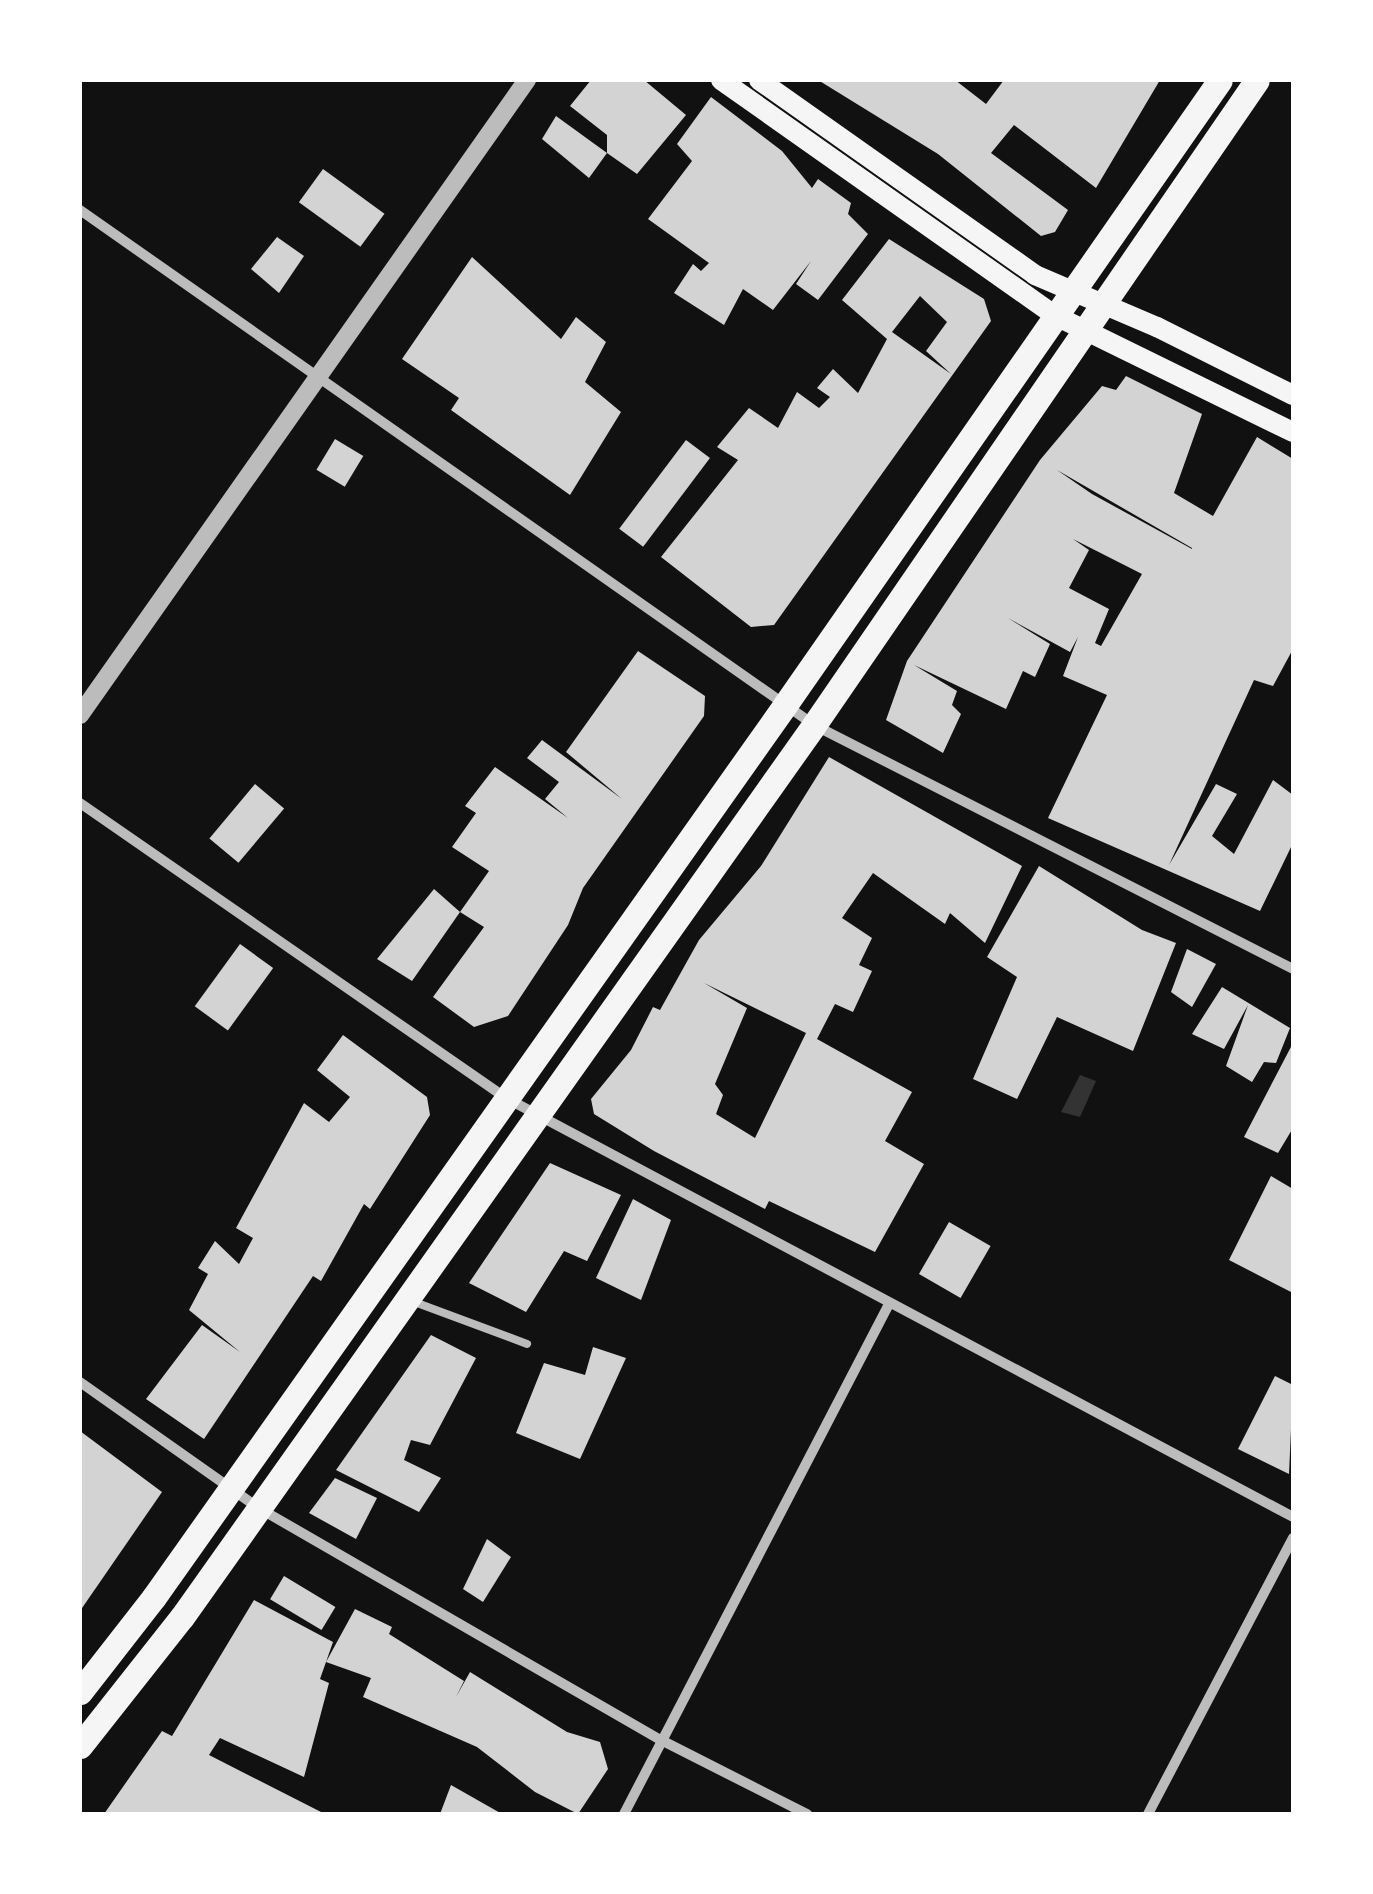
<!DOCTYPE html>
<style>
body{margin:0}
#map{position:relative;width:1373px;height:1894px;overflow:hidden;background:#111;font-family:Inter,sans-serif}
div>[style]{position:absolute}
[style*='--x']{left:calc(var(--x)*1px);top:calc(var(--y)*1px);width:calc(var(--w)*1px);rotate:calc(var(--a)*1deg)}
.water>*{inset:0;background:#333}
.building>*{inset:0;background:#d3d3d3;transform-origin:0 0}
.service>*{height:8px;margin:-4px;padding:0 4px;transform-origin:4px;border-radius:4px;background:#bcbcbc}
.minor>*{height:10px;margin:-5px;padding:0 5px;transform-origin:5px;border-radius:5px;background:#bcbcbc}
.tertiary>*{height:18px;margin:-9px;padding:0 9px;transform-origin:9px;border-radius:9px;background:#bcbcbc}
.secondary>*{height:20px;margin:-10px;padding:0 10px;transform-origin:10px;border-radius:10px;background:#f5f5f5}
.primary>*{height:25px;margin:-12.5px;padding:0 12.5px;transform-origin:12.5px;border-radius:12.5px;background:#f5f5f5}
span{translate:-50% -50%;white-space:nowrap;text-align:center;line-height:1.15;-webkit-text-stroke:8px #fff;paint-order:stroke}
.frame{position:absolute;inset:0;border:82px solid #fff;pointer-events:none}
</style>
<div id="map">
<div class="water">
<div style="clip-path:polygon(1080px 1075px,1096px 1081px,1080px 1117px,1061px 1112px)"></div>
</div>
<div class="building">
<div style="clip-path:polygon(591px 80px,644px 80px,686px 115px,637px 174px,607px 153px,607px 135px,570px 106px)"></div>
<div style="clip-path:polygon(818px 80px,955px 80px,986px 104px,1004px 80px,1160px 80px,1096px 188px,1014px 125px,991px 153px,1068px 210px,1055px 232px,1041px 236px,938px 154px)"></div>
<div style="clip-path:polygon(711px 97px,782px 151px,812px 188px,818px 179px,851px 203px,848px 214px,868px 234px,818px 300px,796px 284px,811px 261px,773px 310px,743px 289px,724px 325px,674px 293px,693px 264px,701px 271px,709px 263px,648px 219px,692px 161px,677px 144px)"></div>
<div style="clip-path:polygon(556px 116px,607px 153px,589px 178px,542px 139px)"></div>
<div style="left:323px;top:169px;width:76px;height:41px;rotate:36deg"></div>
<div style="clip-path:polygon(277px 237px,304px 256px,279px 293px,251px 269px)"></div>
<div style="clip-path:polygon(evenodd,889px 239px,984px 299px,991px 321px,774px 625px,751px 627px,661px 557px,738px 460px,717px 447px,749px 408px,778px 428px,797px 392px,819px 408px,830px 397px,817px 388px,833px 369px,858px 393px,887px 339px,842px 300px,889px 239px,920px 296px,947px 322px,926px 351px,951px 374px,892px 332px,920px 296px)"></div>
<div style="clip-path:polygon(472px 257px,561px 339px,576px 317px,606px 342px,585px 382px,621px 412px,570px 495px,451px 410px,459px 398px,402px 359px)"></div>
<div style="clip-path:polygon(evenodd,1126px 376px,1202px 414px,1174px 493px,1213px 516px,1257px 437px,1293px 459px,1293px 649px,1273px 686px,1254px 680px,1169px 865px,1216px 784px,1237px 794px,1212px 836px,1234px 854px,1273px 780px,1293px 795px,1293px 843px,1260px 911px,1048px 818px,1107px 695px,1063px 676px,1078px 637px,1070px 652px,1008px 618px,1050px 644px,1035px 677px,1023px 671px,1006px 709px,914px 665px,957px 691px,952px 705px,961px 714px,943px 753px,886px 720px,907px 661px,1040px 460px,1102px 386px,1116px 390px,1126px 376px,1057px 470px,1192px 548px,1192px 549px,1092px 494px,1057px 470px,1126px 376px,1073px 539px,1142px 574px,1101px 646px,1095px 643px,1109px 609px,1069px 588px,1089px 550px,1073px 539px)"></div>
<div style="left:335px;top:439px;width:33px;height:36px;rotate:31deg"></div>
<div style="left:686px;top:440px;width:30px;height:111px;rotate:37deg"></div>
<div style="clip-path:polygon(638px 651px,705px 696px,704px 716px,583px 888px,568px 925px,508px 1016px,474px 1027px,433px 997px,484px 927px,460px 912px,489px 871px,452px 847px,476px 813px,465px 806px,495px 767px,568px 818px,545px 799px,559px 782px,527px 758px,542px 740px,622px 799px,566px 752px)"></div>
<div style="clip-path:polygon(evenodd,829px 757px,1022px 866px,985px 943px,950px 913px,945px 924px,873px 873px,842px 918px,872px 938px,859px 965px,872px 971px,853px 1012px,835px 1004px,817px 1039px,912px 1092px,885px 1141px,924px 1164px,875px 1252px,769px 1201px,765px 1209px,654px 1151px,594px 1114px,591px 1099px,631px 1050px,653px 1007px,660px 1010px,699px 940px,761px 866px,829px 757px,704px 983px,806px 1033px,755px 1138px,716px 1114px,723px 1095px,715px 1084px,747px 1008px,704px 983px)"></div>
<div style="left:255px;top:784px;width:38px;height:71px;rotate:40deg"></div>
<div style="clip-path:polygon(1039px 866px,1142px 930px,1176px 943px,1133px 1051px,1057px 1017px,1017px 1099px,973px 1079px,1017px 977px,987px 957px)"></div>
<div style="clip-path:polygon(434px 889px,460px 912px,412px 981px,377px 959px)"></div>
<div style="left:240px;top:944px;width:41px;height:77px;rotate:36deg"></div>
<div style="clip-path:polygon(1187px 949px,1216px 964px,1192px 1007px,1171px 992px)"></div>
<div style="clip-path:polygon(1222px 987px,1290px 1028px,1276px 1063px,1264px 1062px,1252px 1082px,1226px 1066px,1248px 1005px,1224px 1049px,1192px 1034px)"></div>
<div style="clip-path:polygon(343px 1035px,427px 1097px,430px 1115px,370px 1209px,364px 1204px,321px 1281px,313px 1276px,204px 1439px,146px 1399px,202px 1325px,240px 1352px,189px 1310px,208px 1274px,198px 1268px,215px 1241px,239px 1264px,253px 1238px,236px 1228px,304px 1103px,329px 1122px,350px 1097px,317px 1070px)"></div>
<div style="clip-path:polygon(1293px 1043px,1293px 1128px,1278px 1153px,1244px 1137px)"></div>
<div style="clip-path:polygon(550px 1163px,621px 1195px,587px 1261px,564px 1251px,526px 1312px,469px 1283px)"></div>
<div style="clip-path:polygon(1271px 1176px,1293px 1189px,1293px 1293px,1229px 1260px)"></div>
<div style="clip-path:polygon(633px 1199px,671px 1220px,641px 1300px,596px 1278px)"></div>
<div style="left:949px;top:1222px;width:48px;height:60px;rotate:30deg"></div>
<div style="clip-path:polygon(431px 1335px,476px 1358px,430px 1445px,411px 1440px,404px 1460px,441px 1478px,419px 1512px,336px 1470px)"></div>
<div style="clip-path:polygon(593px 1347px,626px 1358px,580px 1459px,516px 1433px,544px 1363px,585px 1375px)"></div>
<div style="clip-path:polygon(1275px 1376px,1293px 1385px,1289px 1474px,1238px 1449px)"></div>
<div style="clip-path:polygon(80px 1431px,162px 1492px,80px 1611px)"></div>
<div style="clip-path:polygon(335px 1478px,377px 1498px,356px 1539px,309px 1513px)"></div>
<div style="clip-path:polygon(487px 1539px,511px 1557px,483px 1602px,463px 1589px)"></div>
<div style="left:284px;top:1576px;width:60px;height:27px;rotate:31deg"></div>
<div style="clip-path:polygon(254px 1600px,333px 1642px,326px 1662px,355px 1609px,392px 1627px,389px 1634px,464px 1681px,456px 1697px,470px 1672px,567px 1732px,600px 1742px,608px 1769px,578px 1814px,535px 1792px,477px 1747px,363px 1697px,371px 1678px,326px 1662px,320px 1679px,329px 1683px,304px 1777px,220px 1738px,209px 1755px,325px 1814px,104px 1814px,162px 1731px,172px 1736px)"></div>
<div style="clip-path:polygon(451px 1785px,502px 1814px,440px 1814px)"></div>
</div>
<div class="service">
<div style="--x:409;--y:1300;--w:126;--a:20.4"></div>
</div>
<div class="minor">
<div style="--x:80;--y:210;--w:897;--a:35.05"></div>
<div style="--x:814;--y:725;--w:538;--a:26.99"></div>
<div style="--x:80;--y:803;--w:518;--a:34.7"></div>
<div style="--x:506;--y:1098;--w:892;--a:28.03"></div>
<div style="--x:80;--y:1382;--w:217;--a:35.2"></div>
<div style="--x:257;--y:1507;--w:466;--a:30"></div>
<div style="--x:661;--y:1740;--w:164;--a:26.9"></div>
<div style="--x:624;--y:1814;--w:575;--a:-62.54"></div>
<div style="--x:1148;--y:1814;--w:312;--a:-62.3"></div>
</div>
<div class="tertiary">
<div style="--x:80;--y:715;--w:777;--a:-54.86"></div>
</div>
<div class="secondary">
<div style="--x:721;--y:80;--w:410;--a:35.2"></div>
<div style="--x:1056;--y:316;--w:264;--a:26.1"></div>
<div style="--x:759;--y:80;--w:338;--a:35.2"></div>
<div style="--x:1035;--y:275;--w:133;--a:23.1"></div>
<div style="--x:1157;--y:327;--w:152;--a:26.6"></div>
</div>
<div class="primary">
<div style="--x:80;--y:1692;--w:120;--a:-52.1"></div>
<div style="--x:154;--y:1597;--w:1093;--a:-54.72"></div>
<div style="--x:785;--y:705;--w:761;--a:-55.16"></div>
<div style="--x:80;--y:1746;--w:164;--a:-51.7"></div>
<div style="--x:182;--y:1617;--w:1093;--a:-54.68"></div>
<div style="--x:814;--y:725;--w:782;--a:-55.52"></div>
</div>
<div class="frame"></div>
</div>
